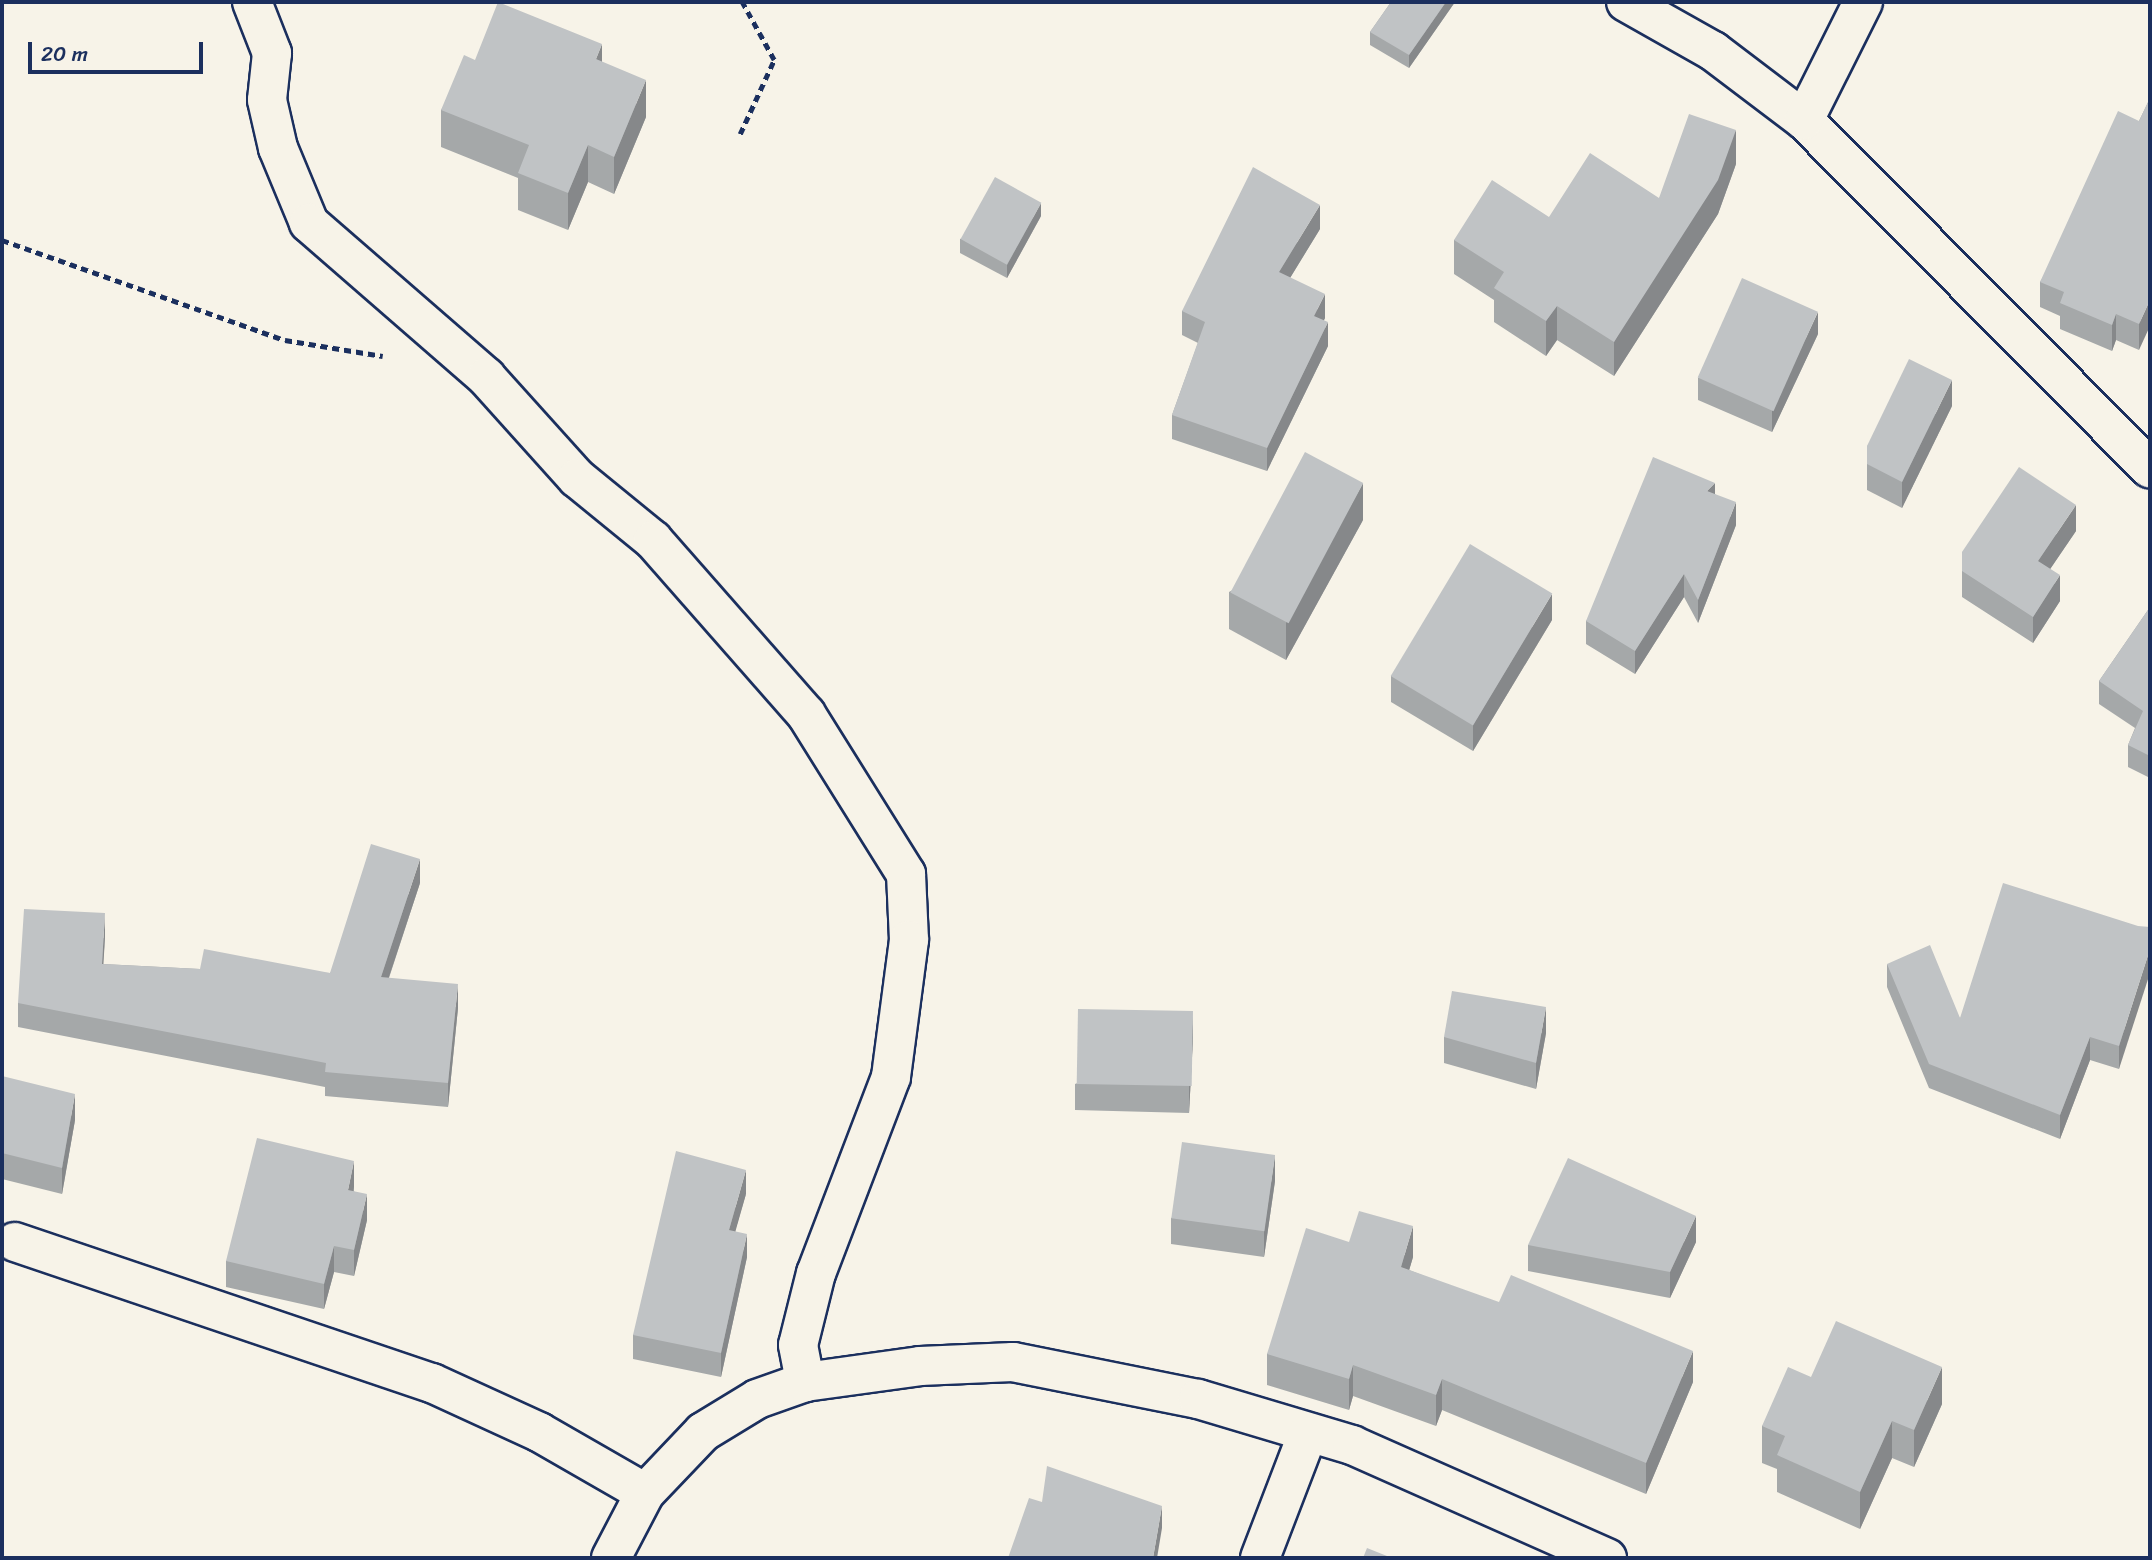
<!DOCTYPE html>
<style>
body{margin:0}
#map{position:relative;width:2152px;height:1560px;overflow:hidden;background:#f7f3e8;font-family:Sriracha,sans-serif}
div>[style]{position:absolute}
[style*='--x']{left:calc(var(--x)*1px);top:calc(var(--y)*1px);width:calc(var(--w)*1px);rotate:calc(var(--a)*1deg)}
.path>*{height:4.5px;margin-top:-2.25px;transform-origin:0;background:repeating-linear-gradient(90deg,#1b2f5e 0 7px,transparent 0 12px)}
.roads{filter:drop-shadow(2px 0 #1b2f5e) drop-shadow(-2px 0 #1b2f5e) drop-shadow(0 2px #1b2f5e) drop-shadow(0 -2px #1b2f5e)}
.minor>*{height:38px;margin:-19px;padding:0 19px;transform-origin:19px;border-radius:19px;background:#f7f3e8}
.wall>*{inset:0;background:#a5a8a9}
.shaded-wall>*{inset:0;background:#86888a}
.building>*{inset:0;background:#c0c3c5;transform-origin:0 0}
span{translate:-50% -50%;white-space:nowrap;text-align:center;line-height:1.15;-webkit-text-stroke:7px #f7f3e8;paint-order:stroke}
.frame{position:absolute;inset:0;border:4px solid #1b2f5e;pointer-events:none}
.scale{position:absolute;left:28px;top:42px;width:175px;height:32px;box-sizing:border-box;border:4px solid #1b2f5e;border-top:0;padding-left:9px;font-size:21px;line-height:24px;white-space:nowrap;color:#1b2f5e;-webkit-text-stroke:5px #f7f3e8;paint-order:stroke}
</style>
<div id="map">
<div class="path">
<div style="--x:740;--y:134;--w:81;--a:-65.3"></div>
<div style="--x:774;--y:60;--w:66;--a:-118.9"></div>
<div style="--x:2;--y:240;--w:300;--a:19.5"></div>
<div style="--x:285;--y:340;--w:99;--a:9.3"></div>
</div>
<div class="roads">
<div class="minor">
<div style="--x:252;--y:2;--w:55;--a:68.6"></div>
<div style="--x:272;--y:53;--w:47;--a:96.1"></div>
<div style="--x:267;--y:100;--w:49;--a:77.1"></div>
<div style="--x:278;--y:148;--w:81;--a:67.5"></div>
<div style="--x:309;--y:223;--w:235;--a:41"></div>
<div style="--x:486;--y:377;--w:136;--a:48"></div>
<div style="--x:577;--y:478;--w:98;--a:39.2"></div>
<div style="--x:653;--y:540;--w:232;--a:48.7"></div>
<div style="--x:806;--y:714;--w:189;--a:58"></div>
<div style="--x:906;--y:874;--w:66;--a:87.4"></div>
<div style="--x:909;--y:940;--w:138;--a:97.5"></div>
<div style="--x:891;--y:1077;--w:210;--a:110.9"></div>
<div style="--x:816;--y:1273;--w:74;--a:104"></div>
<div style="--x:798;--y:1345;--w:38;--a:79"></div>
<div style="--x:1626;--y:2;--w:100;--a:29.4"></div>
<div style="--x:1713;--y:51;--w:114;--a:37.2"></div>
<div style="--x:1804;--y:120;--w:491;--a:45.2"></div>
<div style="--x:1804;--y:120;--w:132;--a:-63.4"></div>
<div style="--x:15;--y:1242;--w:440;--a:18.7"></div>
<div style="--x:432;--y:1383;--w:118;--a:24.6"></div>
<div style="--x:539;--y:1432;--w:122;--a:29.9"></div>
<div style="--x:611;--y:1558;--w:73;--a:-62.4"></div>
<div style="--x:645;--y:1493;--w:84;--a:-46.4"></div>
<div style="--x:703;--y:1432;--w:63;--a:-31.4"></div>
<div style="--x:757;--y:1399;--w:51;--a:-19.5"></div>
<div style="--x:805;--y:1382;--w:116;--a:-7.9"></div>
<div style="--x:920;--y:1366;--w:93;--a:-2.5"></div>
<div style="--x:1013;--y:1362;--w:189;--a:11.3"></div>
<div style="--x:1198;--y:1399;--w:161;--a:16.6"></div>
<div style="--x:1352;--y:1445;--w:279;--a:23.9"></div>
<div style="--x:1260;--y:1558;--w:134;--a:-69"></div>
</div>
</div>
<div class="wall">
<div style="clip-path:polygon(1391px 2px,1455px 2px,1409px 68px,1370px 45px,1370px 32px)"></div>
<div style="clip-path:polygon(475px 60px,602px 62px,646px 117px,614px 194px,588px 182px,568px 230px,518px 210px,518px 178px,441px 147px,441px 110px)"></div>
<div style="clip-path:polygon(2150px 98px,2139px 350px,2116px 340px,2112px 351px,2060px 329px,2060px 316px,2040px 307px,2040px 282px,2139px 121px)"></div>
<div style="clip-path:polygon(1736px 164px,1718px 214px,1614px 376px,1557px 340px,1546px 356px,1494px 322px,1494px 300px,1454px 274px,1454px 240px,1549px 217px,1659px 198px)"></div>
<div style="clip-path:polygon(1041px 216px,1007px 278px,960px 253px,960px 239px)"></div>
<div style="clip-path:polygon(1320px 229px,1290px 278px,1325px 318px,1324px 320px,1328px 346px,1267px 471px,1172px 439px,1172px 415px,1198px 343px,1182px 335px,1182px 311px)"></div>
<div style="clip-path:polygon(1818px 334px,1772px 432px,1698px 400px,1698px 378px)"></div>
<div style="clip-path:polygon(1952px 406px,1902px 508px,1867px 490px,1867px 446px)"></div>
<div style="clip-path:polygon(1715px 494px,1736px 525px,1698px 623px,1684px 597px,1635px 674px,1586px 644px,1586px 621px)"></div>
<div style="clip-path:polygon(1363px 520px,1286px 660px,1229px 629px,1229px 592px)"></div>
<div style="clip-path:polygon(2076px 531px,2050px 569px,2060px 601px,2033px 643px,1962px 597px,1962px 552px)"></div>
<div style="clip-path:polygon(2150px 607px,2150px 778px,2128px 767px,2128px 745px,2135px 728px,2099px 704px,2099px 681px)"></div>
<div style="clip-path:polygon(1552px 620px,1473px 751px,1391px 702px,1391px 676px)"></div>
<div style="clip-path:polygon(420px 883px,389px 978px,458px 1008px,448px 1107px,325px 1096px,325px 1087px,18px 1027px,18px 1003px,105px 937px,103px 964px,200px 969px,330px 973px)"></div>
<div style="clip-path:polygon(2138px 926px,2119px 1069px,2090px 1060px,2060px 1139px,1929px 1088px,1887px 987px,1887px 964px,1960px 1018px)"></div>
<div style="clip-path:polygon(1546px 1033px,1536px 1089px,1444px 1063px,1444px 1037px)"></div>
<div style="clip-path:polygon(1193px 1038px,1189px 1113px,1075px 1110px,1075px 1084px)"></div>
<div style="clip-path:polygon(2px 1076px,75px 1120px,62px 1194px,2px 1179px)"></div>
<div style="clip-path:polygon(1275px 1181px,1264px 1257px,1171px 1244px,1171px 1218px)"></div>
<div style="clip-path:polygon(354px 1187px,354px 1191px,367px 1220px,354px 1276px,334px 1272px,324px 1309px,226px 1287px,226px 1261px)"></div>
<div style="clip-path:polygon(746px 1194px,735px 1231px,747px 1257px,721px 1377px,633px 1359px,633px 1335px)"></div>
<div style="clip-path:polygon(1349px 1242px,1413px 1257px,1409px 1270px,1693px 1382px,1646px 1494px,1442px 1410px,1436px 1426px,1353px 1396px,1349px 1410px,1267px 1385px,1267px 1354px)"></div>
<div style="clip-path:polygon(1696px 1242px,1670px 1298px,1528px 1271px,1528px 1245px)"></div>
<div style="clip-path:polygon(1811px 1377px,1942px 1404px,1914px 1467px,1892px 1458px,1860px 1529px,1777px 1492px,1777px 1469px,1762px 1463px,1762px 1426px)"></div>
</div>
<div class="shaded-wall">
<div style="clip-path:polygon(1446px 2px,1455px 2px,1409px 68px,1409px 55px)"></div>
<div style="clip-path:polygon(602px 44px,602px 81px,596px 59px)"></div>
<div style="clip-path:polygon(646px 80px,646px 117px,614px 194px,614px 157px)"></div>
<div style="clip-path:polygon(1736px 130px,1736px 164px,1718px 214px,1614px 376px,1614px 342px)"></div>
<div style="clip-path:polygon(588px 145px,588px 182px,568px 230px,568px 193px)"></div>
<div style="clip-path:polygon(1041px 203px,1041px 216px,1007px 278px,1007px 265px)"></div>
<div style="clip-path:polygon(1320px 205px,1320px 229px,1279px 296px,1279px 272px)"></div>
<div style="clip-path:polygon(1325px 294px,1325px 318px,1314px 340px,1314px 316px)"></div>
<div style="clip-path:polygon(2150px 300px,2150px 326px,2139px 350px,2139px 324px)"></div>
<div style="clip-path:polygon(1557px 306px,1557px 340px,1546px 356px,1546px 321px)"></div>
<div style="clip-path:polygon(1818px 312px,1818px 334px,1772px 432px,1772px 411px)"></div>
<div style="clip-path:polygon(2116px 314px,2116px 340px,2112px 351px,2112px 325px)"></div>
<div style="clip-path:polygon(1328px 322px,1328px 346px,1267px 471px,1267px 448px)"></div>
<div style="clip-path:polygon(1952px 380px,1952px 406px,1902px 508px,1902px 482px)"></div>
<div style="clip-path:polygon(1363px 483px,1363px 520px,1286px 660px,1286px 623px)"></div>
<div style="clip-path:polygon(1715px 483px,1715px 505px,1707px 491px)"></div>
<div style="clip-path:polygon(1736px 502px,1736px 525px,1698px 623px,1698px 600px)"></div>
<div style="clip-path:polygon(2076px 505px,2076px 531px,2038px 587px,2038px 561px)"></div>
<div style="clip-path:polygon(1684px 574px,1684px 597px,1635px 674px,1635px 651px)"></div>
<div style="clip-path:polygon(2060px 575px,2060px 601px,2033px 643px,2033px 617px)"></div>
<div style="clip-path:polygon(1552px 594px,1552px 620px,1473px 751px,1473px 725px)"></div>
<div style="clip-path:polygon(420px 859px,420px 883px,381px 1001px,381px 977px)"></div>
<div style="clip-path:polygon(105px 913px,105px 937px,102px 988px,102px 964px)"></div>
<div style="clip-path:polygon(2150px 949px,2150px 973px,2119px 1069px,2119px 1046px)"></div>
<div style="clip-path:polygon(458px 984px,458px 1008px,448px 1107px,448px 1083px)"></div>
<div style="clip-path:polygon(1546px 1007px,1546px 1033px,1536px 1089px,1536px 1063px)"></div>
<div style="clip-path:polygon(1193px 1012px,1193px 1038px,1189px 1113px,1189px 1087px)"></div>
<div style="clip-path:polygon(2090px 1037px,2090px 1060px,2060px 1139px,2060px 1115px)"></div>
<div style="clip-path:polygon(75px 1094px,75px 1120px,62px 1194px,62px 1168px)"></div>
<div style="clip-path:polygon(1275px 1155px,1275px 1181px,1264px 1257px,1264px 1231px)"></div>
<div style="clip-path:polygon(354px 1161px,354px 1187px,348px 1216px,348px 1190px)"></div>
<div style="clip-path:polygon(746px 1170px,746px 1194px,729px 1254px,729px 1230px)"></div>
<div style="clip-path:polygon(367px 1194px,367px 1220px,354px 1276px,354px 1250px)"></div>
<div style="clip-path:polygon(1696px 1216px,1696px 1242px,1670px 1298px,1670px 1272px)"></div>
<div style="clip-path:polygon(1413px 1226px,1413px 1257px,1401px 1298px,1401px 1267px)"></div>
<div style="clip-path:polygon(747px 1234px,747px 1257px,721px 1377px,721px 1353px)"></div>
<div style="clip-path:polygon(334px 1246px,334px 1272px,324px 1309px,324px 1284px)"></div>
<div style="clip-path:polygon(1693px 1351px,1693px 1382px,1646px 1494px,1646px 1463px)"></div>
<div style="clip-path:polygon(1353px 1365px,1353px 1396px,1349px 1410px,1349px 1379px)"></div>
<div style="clip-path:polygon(1942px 1367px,1942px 1404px,1914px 1467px,1914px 1430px)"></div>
<div style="clip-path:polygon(1442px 1379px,1442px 1410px,1436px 1426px,1436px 1395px)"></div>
<div style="clip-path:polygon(1892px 1421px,1892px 1458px,1860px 1529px,1860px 1492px)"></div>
<div style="clip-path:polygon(1162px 1506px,1162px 1528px,1157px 1558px,1153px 1558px)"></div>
</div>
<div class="building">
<div style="clip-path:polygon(498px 2px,602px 44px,596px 59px,646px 80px,614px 157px,588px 145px,568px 193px,518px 173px,529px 145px,441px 110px,464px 55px,475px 60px)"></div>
<div style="clip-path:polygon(1391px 2px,1446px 2px,1409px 55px,1370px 32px)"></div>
<div style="clip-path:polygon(2150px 98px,2150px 300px,2139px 324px,2116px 314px,2112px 325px,2060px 303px,2064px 292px,2040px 282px,2118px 111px,2139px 121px)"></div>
<div style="clip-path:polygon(1689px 114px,1736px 130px,1718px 180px,1614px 342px,1557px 306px,1546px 321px,1494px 288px,1504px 272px,1454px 240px,1492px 180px,1549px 217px,1590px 153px,1659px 198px)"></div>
<div style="clip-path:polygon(1253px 167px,1320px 205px,1279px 272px,1325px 294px,1314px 316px,1328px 322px,1267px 448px,1172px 415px,1205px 322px,1182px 311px)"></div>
<div style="left:995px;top:177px;width:53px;height:71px;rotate:29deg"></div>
<div style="left:1742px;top:278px;width:83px;height:109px;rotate:24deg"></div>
<div style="clip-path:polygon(1909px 359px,1952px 380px,1902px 482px,1867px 464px,1867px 446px)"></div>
<div style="left:1305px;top:452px;width:66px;height:159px;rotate:28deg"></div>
<div style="clip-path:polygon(1653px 457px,1715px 483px,1707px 491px,1736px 502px,1698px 600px,1684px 574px,1635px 651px,1586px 621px)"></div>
<div style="clip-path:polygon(2019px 467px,2076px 505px,2038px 561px,2060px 575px,2033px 617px,1962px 571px,1962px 552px)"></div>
<div style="left:1470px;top:544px;width:96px;height:154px;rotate:31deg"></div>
<div style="clip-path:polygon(2150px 607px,2150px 756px,2128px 745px,2143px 711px,2099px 681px)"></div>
<div style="clip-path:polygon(371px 844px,420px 859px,381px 977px,458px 984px,448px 1083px,325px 1072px,326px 1063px,18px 1003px,24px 909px,105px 913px,102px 964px,200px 969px,204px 949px,330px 973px)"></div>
<div style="clip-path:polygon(2003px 883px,2138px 926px,2150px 927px,2150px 949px,2119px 1046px,2090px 1037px,2060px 1115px,1929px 1064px,1887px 964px,1930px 945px,1960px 1018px)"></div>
<div style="clip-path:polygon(1452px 991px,1546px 1007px,1536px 1063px,1444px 1037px)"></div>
<div style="left:1078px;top:1009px;width:115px;height:75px;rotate:1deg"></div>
<div style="clip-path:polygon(2px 1076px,75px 1094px,62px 1168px,2px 1153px)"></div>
<div style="clip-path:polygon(257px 1138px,354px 1161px,348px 1190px,367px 1194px,354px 1250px,334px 1246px,324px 1284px,226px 1261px)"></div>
<div style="left:1182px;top:1142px;width:94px;height:77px;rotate:8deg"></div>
<div style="clip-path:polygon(676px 1151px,746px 1170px,729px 1230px,747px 1234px,721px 1353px,633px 1335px)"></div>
<div style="clip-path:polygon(1568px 1158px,1696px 1216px,1670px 1272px,1528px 1245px)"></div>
<div style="clip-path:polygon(1359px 1211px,1413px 1226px,1401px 1267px,1499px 1302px,1511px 1275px,1693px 1351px,1646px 1463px,1442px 1379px,1436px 1395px,1353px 1365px,1349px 1379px,1267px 1354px,1306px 1228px,1349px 1242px)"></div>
<div style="clip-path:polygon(1836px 1321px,1942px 1367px,1914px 1430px,1892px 1421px,1860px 1492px,1777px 1455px,1785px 1436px,1762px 1426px,1788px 1367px,1811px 1377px)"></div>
<div style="clip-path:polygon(1047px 1466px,1162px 1506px,1153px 1558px,1008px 1558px,1029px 1498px,1042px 1502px)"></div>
<div style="clip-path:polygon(1367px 1548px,1392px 1558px,1363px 1558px)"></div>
</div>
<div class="frame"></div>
<div class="scale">20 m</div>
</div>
